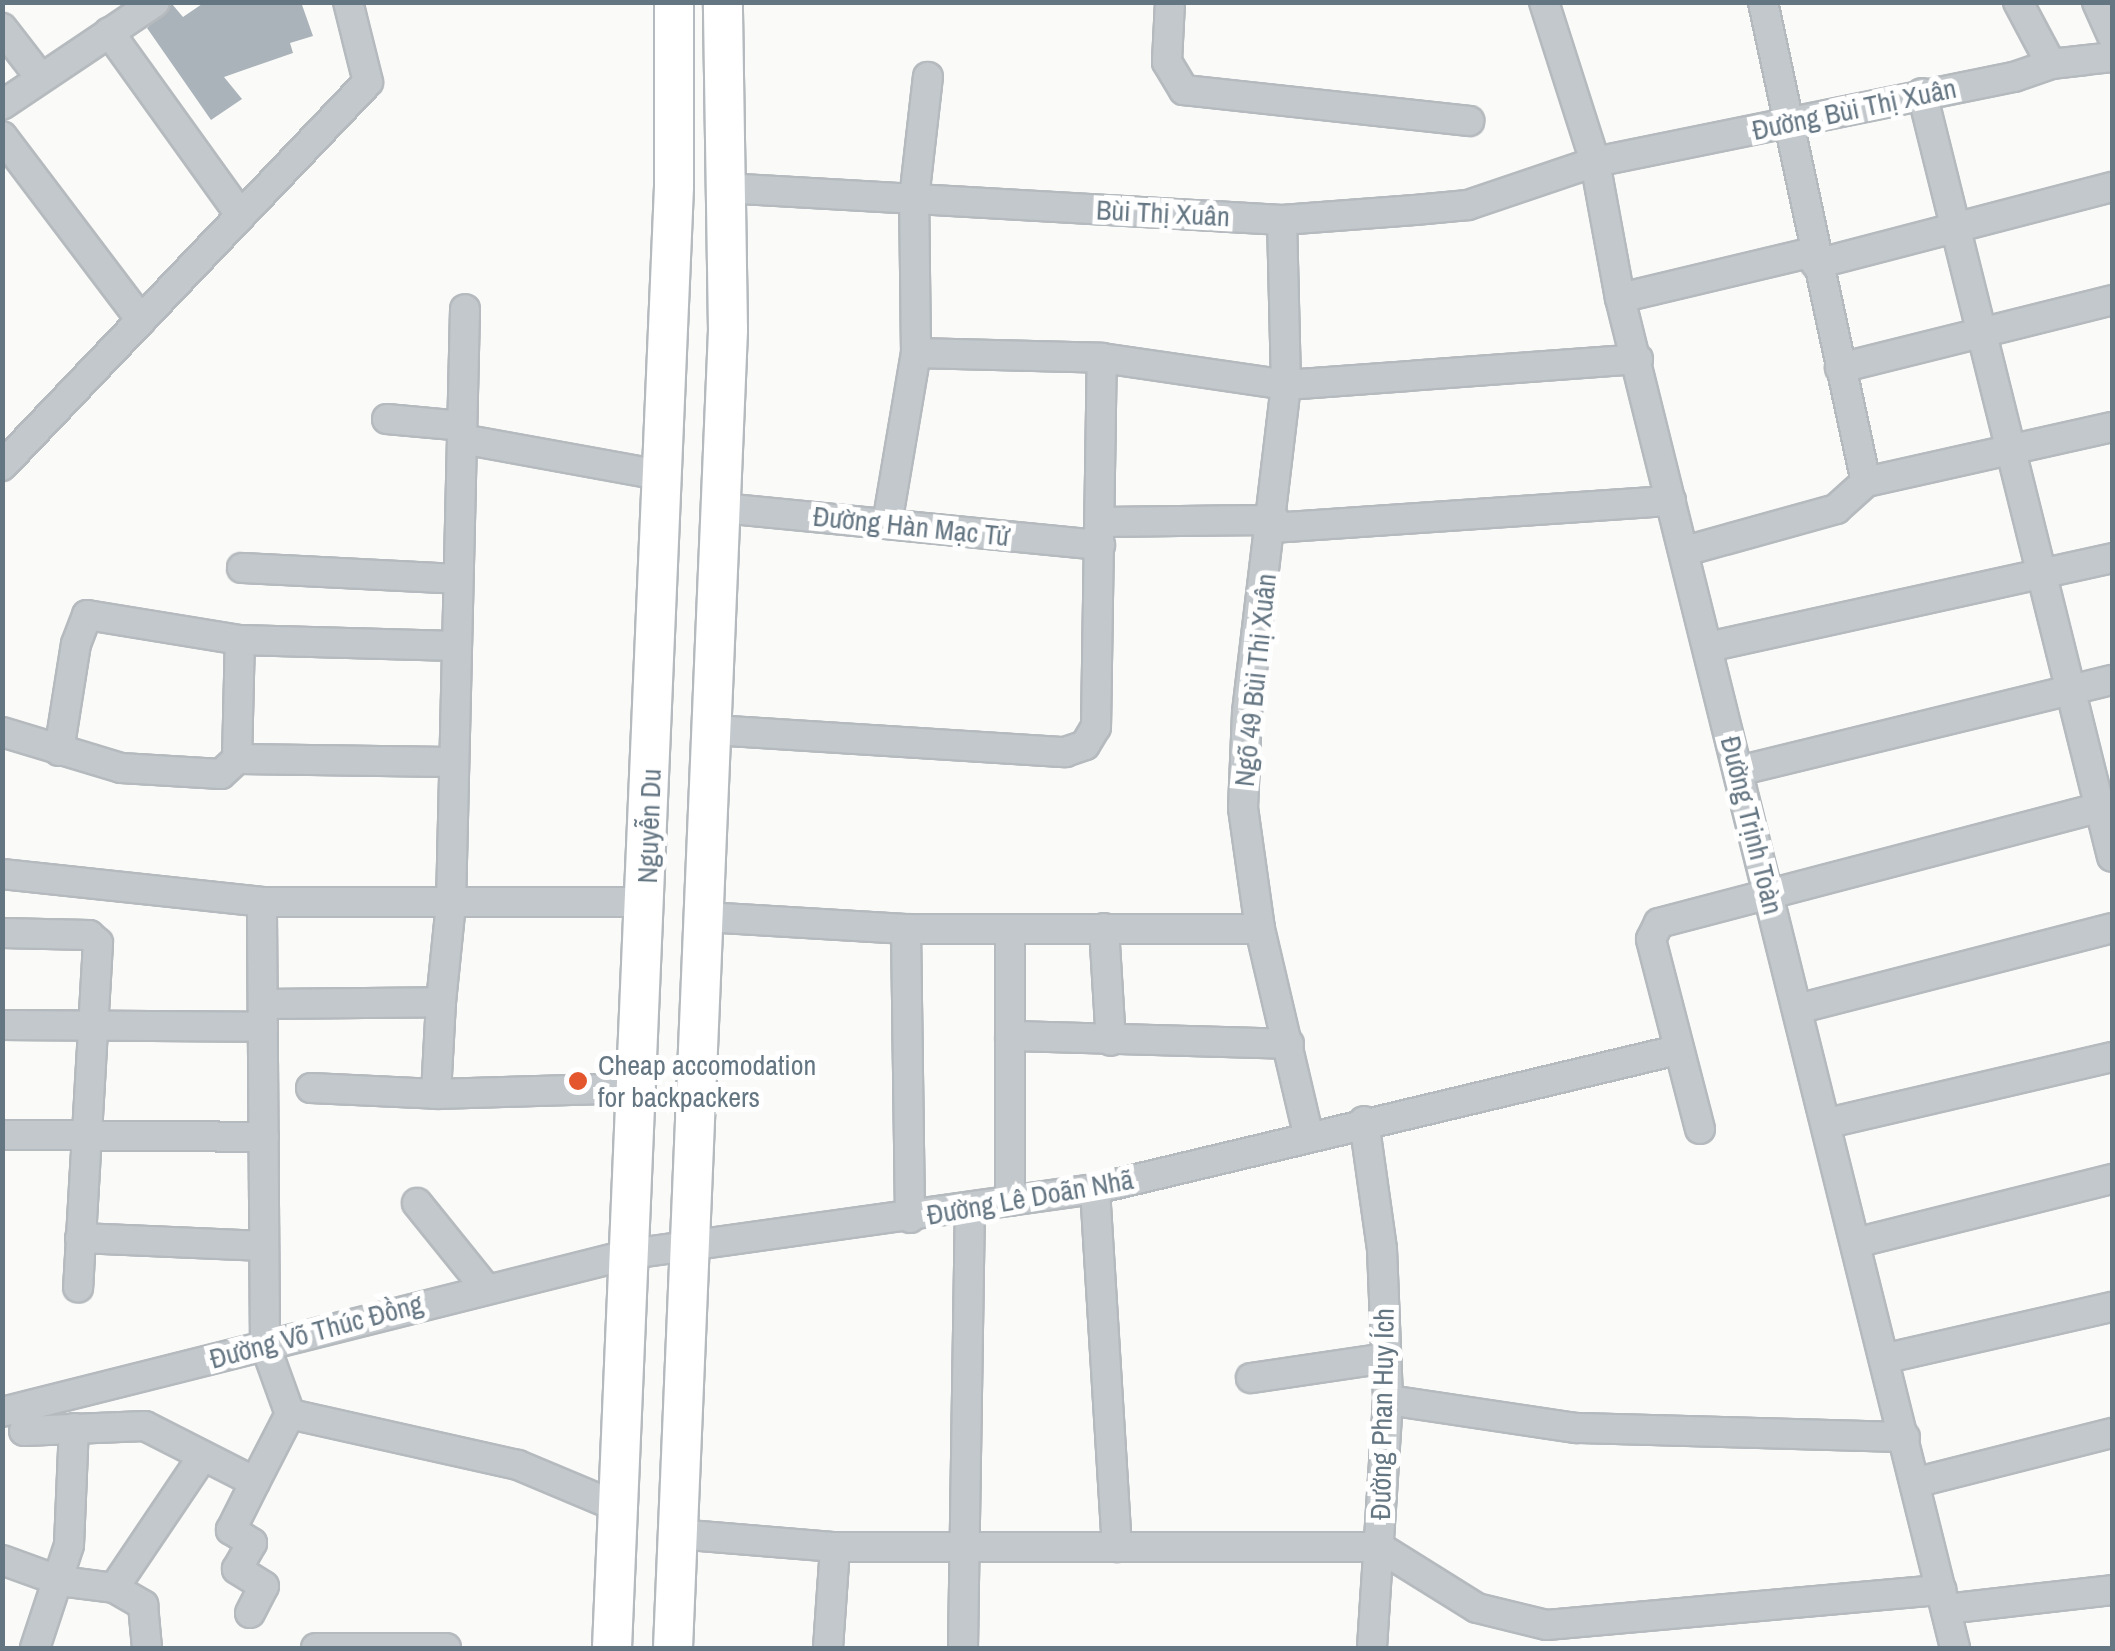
<!DOCTYPE html>
<meta charset="utf-8">
<style>
body{margin:0}
#map{position:relative;width:2115px;height:1651px;overflow:hidden;background:#fafaf8;font-family:"Archivo Narrow",sans-serif}
div>[style]{position:absolute}
[style*='--x']{left:calc(var(--x)*1px);top:calc(var(--y)*1px);width:calc(var(--w)*1px);rotate:calc(var(--a)*1deg)}
.building>*{inset:0;background:#aab3b9}
.roads{filter:drop-shadow(2px 0 #b5babe) drop-shadow(-2px 0 #b5babe) drop-shadow(0 2px #b5babe) drop-shadow(0 -2px #b5babe)}
.minor>*{height:28px;margin:-14px;padding:0 14px;transform-origin:14px;border-radius:14px;background:#c3c8cc}
.major>*{height:38px;margin:-19px;padding:0 19px;transform-origin:19px;border-radius:19px;background:#fff}
.dots>*{width:28px;height:28px;translate:-50% -50%;box-sizing:border-box;border:5px solid #fff;border-radius:50%}
span{translate:-50% -50%;white-space:nowrap;text-align:center;line-height:1.15;-webkit-text-stroke:10px #fff;paint-order:stroke}
.street-label{font-size:28px;color:#657683}
.poi-label{font-size:28px;color:#657683}
.left{translate:0 -50%;text-align:left}
.frame{position:absolute;inset:0;border:5px solid #657683;pointer-events:none}
</style>
<div id="map">
<div class="building">
<div style="clip-path:polygon(205px 2px,301px 2px,313px 36px,290px 43px,293px 53px,224px 77px,242px 99px,211px 120px,147px 28px,172px 4px,183px 17px)"></div>
</div>
<div class="roads">
<div class="minor">
<div style="--x:1170;--y:2;--w:60;--a:92.9"></div>
<div style="--x:1167;--y:62;--w:33;--a:59"></div>
<div style="--x:1184;--y:90;--w:287;--a:6.2"></div>
<div style="--x:1544;--y:2;--w:168;--a:72.3"></div>
<div style="--x:1595;--y:162;--w:138;--a:79.6"></div>
<div style="--x:1620;--y:298;--w:1391;--a:76.06"></div>
<div style="--x:1763;--y:2;--w:491;--a:77.9"></div>
<div style="--x:2018;--y:2;--w:70;--a:62"></div>
<div style="--x:2097;--y:2;--w:36;--a:66"></div>
<div style="--x:2;--y:28;--w:62;--a:52.2"></div>
<div style="--x:109;--y:32;--w:226;--a:54.3"></div>
<div style="--x:1922;--y:93;--w:787;--a:76.03"></div>
<div style="--x:2;--y:105;--w:184;--a:-33.9"></div>
<div style="--x:2;--y:136;--w:231;--a:52.9"></div>
<div style="--x:724;--y:188;--w:559;--a:3.28"></div>
<div style="--x:1282;--y:220;--w:133;--a:-4.3"></div>
<div style="--x:1415;--y:210;--w:53;--a:-5.4"></div>
<div style="--x:1468;--y:205;--w:134;--a:-18.7"></div>
<div style="--x:1595;--y:162;--w:428;--a:-11.5"></div>
<div style="--x:2014;--y:77;--w:39;--a:-19"></div>
<div style="--x:2051;--y:64;--w:61;--a:-6.5"></div>
<div style="--x:1282;--y:220;--w:165;--a:88.6"></div>
<div style="--x:1286;--y:385;--w:330;--a:96.8"></div>
<div style="--x:1247;--y:713;--w:95;--a:92.4"></div>
<div style="--x:1243;--y:808;--w:122;--a:82"></div>
<div style="--x:1260;--y:929;--w:211;--a:76.8"></div>
<div style="--x:1816;--y:264;--w:306;--a:-14.6"></div>
<div style="--x:1620;--y:298;--w:198;--a:-13.4"></div>
<div style="--x:916;--y:353;--w:186;--a:1.5"></div>
<div style="--x:1102;--y:358;--w:186;--a:8.3"></div>
<div style="--x:1286;--y:385;--w:353;--a:-4.2"></div>
<div style="--x:1840;--y:368;--w:280;--a:-14"></div>
<div style="--x:387;--y:419;--w:75;--a:5.3"></div>
<div style="--x:462;--y:439;--w:202;--a:10.3"></div>
<div style="--x:2;--y:466;--w:530;--a:-46.37"></div>
<div style="--x:368;--y:82;--w:82;--a:-104"></div>
<div style="--x:722;--y:508;--w:380;--a:5.6"></div>
<div style="--x:1103;--y:522;--w:172;--a:-0.7"></div>
<div style="--x:887;--y:524;--w:173;--a:-80.4"></div>
<div style="--x:916;--y:353;--w:154;--a:-90.7"></div>
<div style="--x:914;--y:199;--w:123;--a:-83.5"></div>
<div style="--x:1272;--y:528;--w:400;--a:-3.9"></div>
<div style="--x:1685;--y:551;--w:157;--a:-15.5"></div>
<div style="--x:1836;--y:509;--w:40;--a:-42"></div>
<div style="--x:1866;--y:482;--w:252;--a:-12.6"></div>
<div style="--x:242;--y:568;--w:216;--a:2.9"></div>
<div style="--x:1708;--y:647;--w:414;--a:-12.4"></div>
<div style="--x:713;--y:730;--w:353;--a:3.6"></div>
<div style="--x:1065;--y:752;--w:21;--a:-19"></div>
<div style="--x:1085;--y:745;--w:21;--a:-59"></div>
<div style="--x:1096;--y:727;--w:369;--a:-89.1"></div>
<div style="--x:2;--y:732;--w:124;--a:16.8"></div>
<div style="--x:121;--y:768;--w:100;--a:3.4"></div>
<div style="--x:221;--y:774;--w:22;--a:-43"></div>
<div style="--x:237;--y:759;--w:119;--a:-88.6"></div>
<div style="--x:59;--y:751;--w:108;--a:-81"></div>
<div style="--x:76;--y:644;--w:31;--a:-69"></div>
<div style="--x:87;--y:615;--w:155;--a:9.3"></div>
<div style="--x:240;--y:640;--w:216;--a:1.6"></div>
<div style="--x:237;--y:759;--w:216;--a:0.8"></div>
<div style="--x:1738;--y:771;--w:385;--a:-13.7"></div>
<div style="--x:2;--y:874;--w:262;--a:6.1"></div>
<div style="--x:262;--y:902;--w:384;--a:0"></div>
<div style="--x:705;--y:917;--w:201;--a:3.4"></div>
<div style="--x:906;--y:929;--w:354;--a:0"></div>
<div style="--x:1104;--y:928;--w:113;--a:86.5"></div>
<div style="--x:906;--y:929;--w:289;--a:89.2"></div>
<div style="--x:1010;--y:929;--w:272;--a:90"></div>
<div style="--x:2;--y:933;--w:87;--a:1.3"></div>
<div style="--x:89;--y:935;--w:12;--a:42"></div>
<div style="--x:98;--y:943;--w:345;--a:93.3"></div>
<div style="--x:263;--y:1004;--w:178;--a:-0.6"></div>
<div style="--x:441;--y:1002;--w:99;--a:-84.2"></div>
<div style="--x:451;--y:904;--w:595;--a:-88.65"></div>
<div style="--x:1801;--y:1008;--w:321;--a:-14.4"></div>
<div style="--x:2;--y:1025;--w:261;--a:0.4"></div>
<div style="--x:1010;--y:1036;--w:279;--a:1.6"></div>
<div style="--x:311;--y:1088;--w:125;--a:2.7"></div>
<div style="--x:436;--y:1094;--w:202;--a:-1.7"></div>
<div style="--x:436;--y:1094;--w:92;--a:-86.9"></div>
<div style="--x:1364;--y:1121;--w:129;--a:82"></div>
<div style="--x:1382;--y:1249;--w:151;--a:87.7"></div>
<div style="--x:1388;--y:1400;--w:249;--a:93.7"></div>
<div style="--x:1828;--y:1123;--w:292;--a:-13.1"></div>
<div style="--x:1700;--y:1129;--w:196;--a:-104.5"></div>
<div style="--x:1651;--y:939;--w:18;--a:-63"></div>
<div style="--x:1659;--y:923;--w:467;--a:-14.7"></div>
<div style="--x:2;--y:1135;--w:262;--a:0.4"></div>
<div style="--x:1095;--y:1189;--w:359;--a:86.5"></div>
<div style="--x:417;--y:1203;--w:107;--a:51.1"></div>
<div style="--x:80;--y:1238;--w:184;--a:2.5"></div>
<div style="--x:1859;--y:1242;--w:261;--a:-14"></div>
<div style="--x:1887;--y:1358;--w:231;--a:-12.8"></div>
<div style="--x:1251;--y:1378;--w:136;--a:-8.4"></div>
<div style="--x:1388;--y:1400;--w:190;--a:8.5"></div>
<div style="--x:1576;--y:1428;--w:329;--a:1.6"></div>
<div style="--x:2;--y:1412;--w:649;--a:-14.1"></div>
<div style="--x:631;--y:1254;--w:469;--a:-8"></div>
<div style="--x:1095;--y:1189;--w:598;--a:-13.43"></div>
<div style="--x:290;--y:1414;--w:234;--a:12.6"></div>
<div style="--x:518;--y:1465;--w:108;--a:22.8"></div>
<div style="--x:24;--y:1431;--w:121;--a:-2.4"></div>
<div style="--x:145;--y:1426;--w:123;--a:27"></div>
<div style="--x:255;--y:1482;--w:76;--a:-62.8"></div>
<div style="--x:290;--y:1414;--w:73;--a:-109.9"></div>
<div style="--x:265;--y:1345;--w:443;--a:-90.4"></div>
<div style="--x:1918;--y:1482;--w:200;--a:-14.2"></div>
<div style="--x:676;--y:1534;--w:160;--a:4.7"></div>
<div style="--x:835;--y:1547;--w:544;--a:0"></div>
<div style="--x:1379;--y:1547;--w:115;--a:31.9"></div>
<div style="--x:1477;--y:1608;--w:72;--a:13.7"></div>
<div style="--x:1547;--y:1625;--w:396;--a:-5.1"></div>
<div style="--x:2;--y:1560;--w:62;--a:19.9"></div>
<div style="--x:60;--y:1581;--w:54;--a:7.4"></div>
<div style="--x:114;--y:1588;--w:34;--a:30"></div>
<div style="--x:143;--y:1605;--w:43;--a:84.7"></div>
<div style="--x:114;--y:1588;--w:159;--a:-56"></div>
<div style="--x:1946;--y:1609;--w:167;--a:-6.5"></div>
<div style="--x:250;--y:1613;--w:30;--a:-63"></div>
<div style="--x:264;--y:1586;--w:32;--a:-148"></div>
<div style="--x:237;--y:1569;--w:30;--a:-60"></div>
<div style="--x:252;--y:1543;--w:25;--a:-148"></div>
<div style="--x:231;--y:1530;--w:54;--a:-63.4"></div>
<div style="--x:35;--y:1648;--w:108;--a:-71.7"></div>
<div style="--x:69;--y:1545;--w:117;--a:-87.6"></div>
<div style="--x:316;--y:1648;--w:130;--a:0"></div>
<div style="--x:828;--y:1648;--w:101;--a:-86"></div>
<div style="--x:963;--y:1648;--w:437;--a:-89.1"></div>
</div>
<div class="major">
<div style="--x:612;--y:1648;--w:1463;--a:-87.57"></div>
<div style="--x:674;--y:186;--w:184;--a:-90"></div>
<div style="--x:673;--y:1648;--w:1319;--a:-87.61"></div>
<div style="--x:728;--y:330;--w:328;--a:-90.9"></div>
</div>
</div>
<div class="dots">
<div style="left:578px;top:1081px;background:#e4572e"></div>
</div>
<div class="street-label">
<span style="left:1854px;top:109px;rotate:-12deg">Đường Bùi Thị Xuân</span>
<span style="left:1163px;top:213px;rotate:3deg">Bùi Thị Xuân</span>
<span style="left:911px;top:526px;rotate:6deg">Đường Hàn Mạc Tử</span>
<span style="left:1255px;top:680px;rotate:-84deg">Ngõ 49 Bùi Thị Xuân</span>
<span style="left:1752px;top:825px;rotate:76deg">Đường Trịnh Toàn</span>
<span style="left:649px;top:826px;rotate:-88deg">Nguyễn Du</span>
<span style="left:1030px;top:1197px;rotate:-10deg">Đường Lê Doãn Nhã</span>
<span style="left:316px;top:1331px;rotate:-15deg">Đường Võ Thúc Đồng</span>
<span style="left:1382px;top:1414px;rotate:-89deg">Đường Phan Huy Ích</span>
</div>
<div class="poi-label">
<span class="left" style="left:598px;top:1081px">Cheap accomodation<br>for backpackers</span>
</div>
<div class="frame"></div>
</div>
